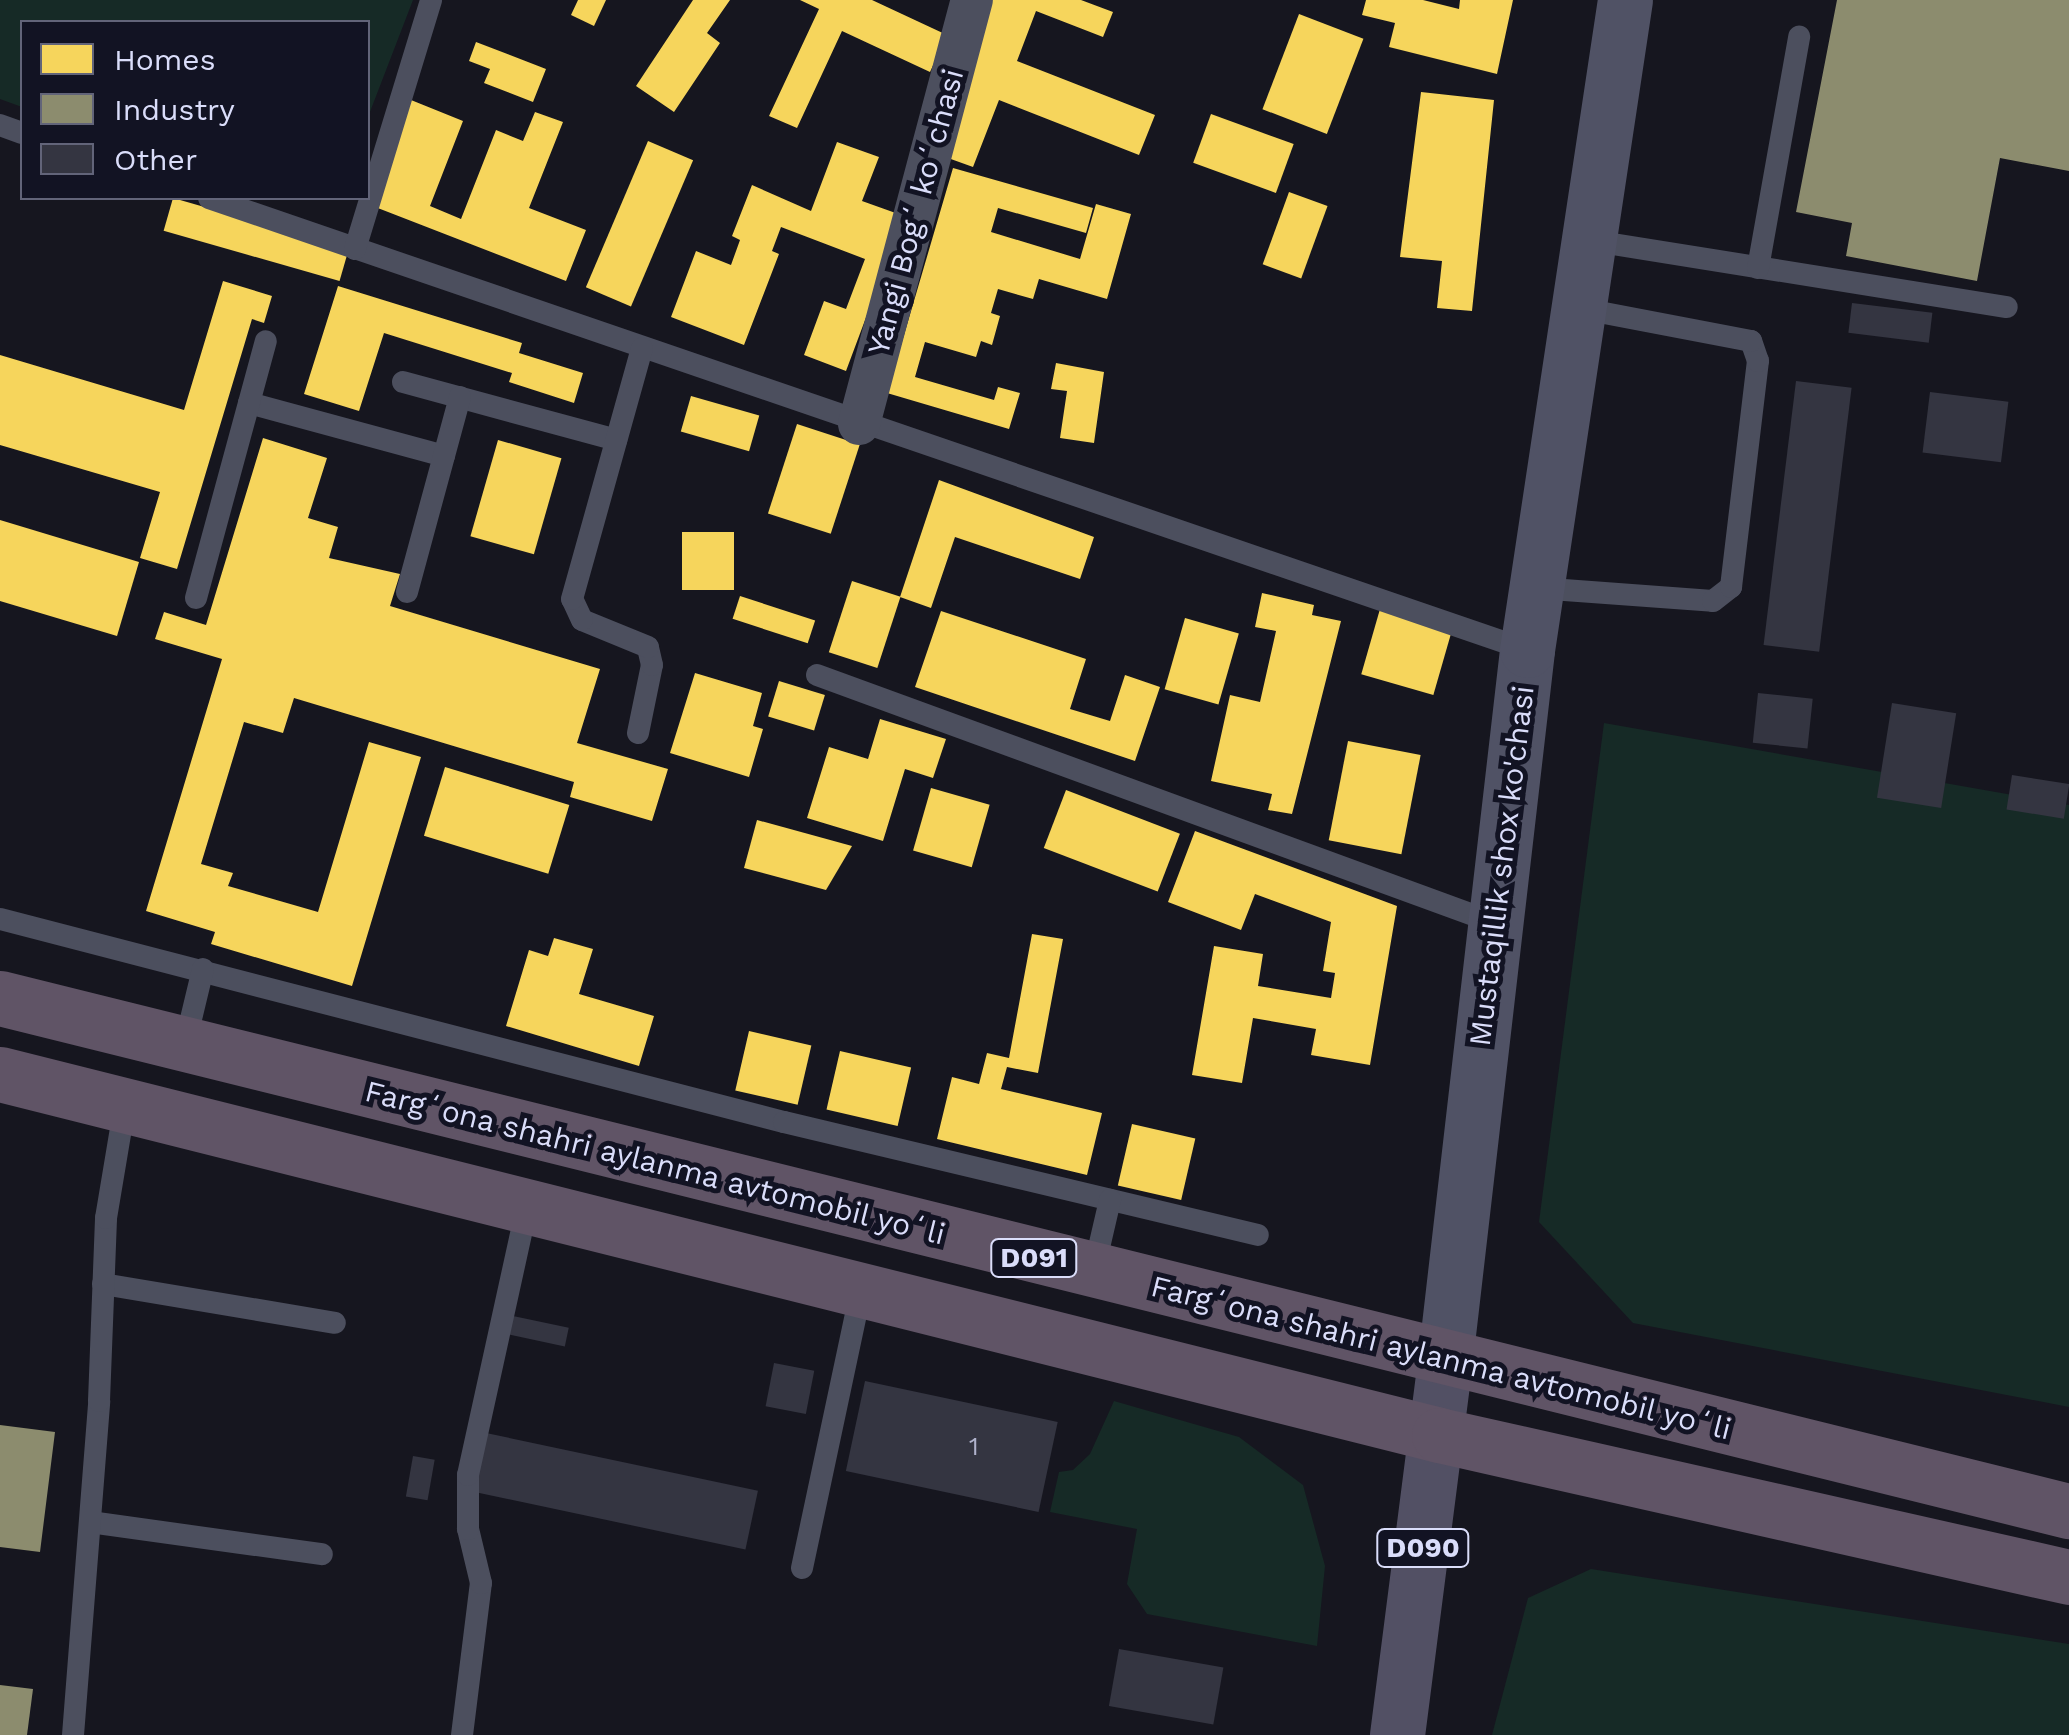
<!DOCTYPE html>
<meta charset="utf-8">
<style>
body{margin:0}
#map{position:relative;width:2069px;height:1735px;overflow:hidden;background:#16161f;font-family:"Work Sans",sans-serif}
div>[style]{position:absolute}
[style*='--x']{left:calc(var(--x)*1px);top:calc(var(--y)*1px);width:calc(var(--w)*1px);rotate:calc(var(--a)*1deg)}
.green>*{inset:0;background:#162a26}
.homes>*{inset:0;background:#f6d55c;transform-origin:0 0}
.industry>*{inset:0;background:#8c8c6e}
.building>*{inset:0;background:#343541;transform-origin:0 0}
.lane>*{height:22px;margin:-11px;padding:0 11px;transform-origin:11px;border-radius:11px;background:#4c4f5e}
.street>*{height:42px;margin:-21px;padding:0 21px;transform-origin:21px;border-radius:21px;background:#4c4f5e}
.secondary>*{height:55px;margin:-27.5px;padding:0 27.5px;transform-origin:27.5px;border-radius:27.5px;background:#505265}
.primary>*{height:55px;margin:-27.5px;padding:0 27.5px;transform-origin:27.5px;border-radius:27.5px;background:#525064}
.highway>*{height:55px;margin:-27.5px;padding:0 27.5px;transform-origin:27.5px;border-radius:27.5px;background:#605466}
span{translate:-50% -50%;white-space:nowrap;text-align:center;line-height:1.15;-webkit-text-stroke:10px #121323;paint-order:stroke}
.number-label{font-size:25px;color:#b0b3cc}
.number-label span{-webkit-text-stroke-width:0}
.shield-label span{padding:2px 8px;background:#121323;border:2px solid;border-radius:8px;-webkit-text-stroke-width:0}
.shield-label{font-size:28px;color:#daddfa;font-weight:700}
.street-label{font-size:30px;color:#daddfa}
.legend{position:absolute;left:20px;top:20px;width:350px;height:180px;box-sizing:border-box;background:#121323;border:2px solid #626479;margin:0;padding:12px 18px;list-style:none;font-size:30px;color:#daddfa}
.legend li{display:flex;align-items:center;gap:20px;height:50px}
.legend b{width:50px;border:2px solid #626479}
</style>
<div id="map">
<div class="green">
<div style="clip-path:polygon(0 0,413px 0,368px 117px,368px 22px,22px 22px,22px 107px,0 99px)"></div>
<div style="clip-path:polygon(1604px 723px,2069px 805px,2069px 1407px,1633px 1323px,1539px 1222px)"></div>
<div style="clip-path:polygon(1114px 1401px,1239px 1437px,1303px 1485px,1325px 1566px,1317px 1646px,1147px 1614px,1127px 1584px,1137px 1529px,1050px 1512px,1059px 1472px,1073px 1470px,1090px 1454px)"></div>
<div style="clip-path:polygon(1591px 1569px,2069px 1644px,2069px 1735px,1492px 1735px,1528px 1598px)"></div>
</div>
<div class="homes">
<div style="clip-path:polygon(578px 0,606px 0,594px 26px,571px 15px)"></div>
<div style="clip-path:polygon(693px 0,730px 0,707px 33px,720px 43px,674px 112px,636px 86px)"></div>
<div style="clip-path:polygon(800px 0,872px 0,947px 35px,930px 72px,842px 31px,797px 128px,769px 116px,819px 9px)"></div>
<div style="clip-path:polygon(991px 0,1081px 0,1113px 12px,1103px 37px,1036px 11px,1017px 61px,1155px 115px,1139px 155px,999px 100px,973px 167px,948px 158px)"></div>
<div style="clip-path:polygon(1366px 0,1423px 0,1459px 9px,1460px 0,1513px 0,1497px 74px,1389px 47px,1395px 23px,1362px 15px)"></div>
<div style="left:1299px;top:14px;width:69px;height:102px;rotate:21deg"></div>
<div style="clip-path:polygon(476px 42px,546px 69px,533px 102px,484px 83px,490px 69px,469px 61px)"></div>
<div style="clip-path:polygon(1421px 92px,1494px 100px,1472px 311px,1437px 308px,1442px 261px,1400px 257px)"></div>
<div style="clip-path:polygon(411px 100px,463px 121px,430px 206px,461px 219px,496px 130px,523px 141px,535px 112px,563px 122px,529px 208px,586px 230px,566px 281px,370px 205px)"></div>
<div style="left:1211px;top:114px;width:88px;height:52px;rotate:20deg"></div>
<div style="left:648px;top:141px;width:49px;height:159px;rotate:23deg"></div>
<div style="clip-path:polygon(837px 142px,879px 157px,862px 201px,904px 216px,846px 371px,804px 355px,824px 301px,846px 309px,865px 259px,781px 227px,772px 251px,779px 254px,744px 345px,671px 317px,696px 251px,731px 265px,740px 240px,732px 236px,752px 185px,811px 211px)"></div>
<div style="clip-path:polygon(953px 168px,1093px 208px,1086px 233px,998px 208px,991px 232px,1080px 259px,1096px 204px,1131px 214px,1107px 299px,1039px 279px,1033px 299px,998px 289px,991px 313px,1000px 316px,992px 345px,981px 341px,976px 357px,925px 342px,915px 377px,994px 400px,998px 387px,1020px 393px,1009px 429px,887px 393px)"></div>
<div style="left:1289px;top:192px;width:41px;height:77px;rotate:20deg"></div>
<div style="left:173px;top:198px;width:183px;height:34px;rotate:16deg"></div>
<div style="clip-path:polygon(223px 281px,272px 296px,264px 323px,252px 319px,177px 569px,140px 558px,160px 492px,0 445px,0 355px,184px 410px)"></div>
<div style="clip-path:polygon(338px 286px,522px 343px,519px 353px,583px 373px,574px 403px,509px 382px,512px 373px,384px 333px,359px 411px,304px 394px)"></div>
<div style="clip-path:polygon(1056px 363px,1104px 372px,1094px 443px,1060px 438px,1067px 391px,1051px 389px)"></div>
<div style="left:691px;top:396px;width:71px;height:37px;rotate:16deg"></div>
<div style="left:797px;top:424px;width:66px;height:94px;rotate:18deg"></div>
<div style="clip-path:polygon(263px 438px,327px 458px,308px 518px,338px 527px,329px 558px,400px 574px,390px 606px,600px 669px,577px 743px,668px 769px,652px 821px,570px 797px,574px 782px,567px 780px,294px 698px,283px 733px,244px 722px,201px 864px,233px 873px,228px 886px,318px 912px,369px 742px,421px 757px,352px 986px,211px 944px,215px 932px,146px 911px,222px 659px,155px 639px,164px 612px,206px 625px)"></div>
<div style="left:498px;top:440px;width:66px;height:100px;rotate:16deg"></div>
<div style="clip-path:polygon(939px 480px,1094px 537px,1080px 579px,955px 537px,931px 608px,900px 597px)"></div>
<div style="clip-path:polygon(0 520px,139px 562px,117px 636px,0 601px)"></div>
<div style="left:682px;top:532px;width:52px;height:58px"></div>
<div style="left:852px;top:581px;width:51px;height:75px;rotate:18deg"></div>
<div style="clip-path:polygon(1262px 593px,1314px 605px,1312px 615px,1341px 621px,1292px 814px,1268px 810px,1272px 794px,1211px 781px,1230px 695px,1260px 702px,1276px 631px,1255px 627px)"></div>
<div style="left:740px;top:596px;width:79px;height:24px;rotate:18deg"></div>
<div style="left:1380px;top:609px;width:75px;height:68px;rotate:16deg"></div>
<div style="clip-path:polygon(941px 611px,1086px 659px,1070px 709px,1110px 721px,1125px 675px,1160px 687px,1135px 761px,915px 687px)"></div>
<div style="left:1185px;top:618px;width:56px;height:74px;rotate:16deg"></div>
<div style="clip-path:polygon(695px 673px,762px 693px,753px 726px,763px 729px,749px 777px,670px 753px)"></div>
<div style="left:779px;top:681px;width:48px;height:37px;rotate:17deg"></div>
<div style="clip-path:polygon(880px 719px,946px 739px,933px 778px,905px 769px,883px 841px,807px 818px,829px 747px,868px 759px)"></div>
<div style="left:1348px;top:741px;width:74px;height:101px;rotate:11deg"></div>
<div style="left:445px;top:767px;width:130px;height:72px;rotate:17deg"></div>
<div style="left:931px;top:788px;width:61px;height:65px;rotate:16deg"></div>
<div style="left:1066px;top:790px;width:122px;height:62px;rotate:21deg"></div>
<div style="clip-path:polygon(757px 820px,852px 846px,826px 890px,744px 868px)"></div>
<div style="clip-path:polygon(1195px 831px,1397px 906px,1370px 1065px,1311px 1055px,1316px 1029px,1253px 1018px,1242px 1083px,1192px 1075px,1214px 946px,1263px 954px,1258px 986px,1331px 998px,1335px 973px,1323px 971px,1331px 922px,1255px 894px,1241px 930px,1168px 902px)"></div>
<div style="clip-path:polygon(1032px 934px,1063px 939px,1038px 1073px,1007px 1067px,1001px 1089px,1102px 1113px,1087px 1175px,937px 1139px,952px 1077px,979px 1084px,987px 1053px,1009px 1058px)"></div>
<div style="clip-path:polygon(554px 938px,593px 949px,579px 994px,654px 1016px,639px 1066px,506px 1026px,529px 950px,548px 956px)"></div>
<div style="left:749px;top:1031px;width:64px;height:61px;rotate:13deg"></div>
<div style="left:840px;top:1051px;width:73px;height:60px;rotate:13deg"></div>
<div style="left:1132px;top:1124px;width:65px;height:63px;rotate:13deg"></div>
</div>
<div class="industry">
<div style="clip-path:polygon(1837px 0,2069px 0,2069px 171px,2000px 158px,1977px 281px,1846px 256px,1852px 223px,1796px 212px)"></div>
<div style="clip-path:polygon(0 1425px,55px 1432px,40px 1552px,0 1547px)"></div>
<div style="clip-path:polygon(0 1685px,33px 1689px,27px 1735px,0 1735px)"></div>
</div>
<div class="building">
<div style="left:1852px;top:303px;width:81px;height:30px;rotate:7deg"></div>
<div style="left:1796px;top:381px;width:56px;height:266px;rotate:7deg"></div>
<div style="left:1930px;top:392px;width:79px;height:61px;rotate:7deg"></div>
<div style="left:1758px;top:693px;width:55px;height:50px;rotate:6deg"></div>
<div style="left:1892px;top:703px;width:65px;height:96px;rotate:9deg"></div>
<div style="left:2012px;top:775px;width:58px;height:35px;rotate:9deg"></div>
<div style="left:513px;top:1316px;width:57px;height:19px;rotate:12deg"></div>
<div style="left:774px;top:1363px;width:41px;height:44px;rotate:11deg"></div>
<div style="left:865px;top:1381px;width:197px;height:92px;rotate:12deg"></div>
<div style="left:486px;top:1433px;width:278px;height:60px;rotate:12deg"></div>
<div style="left:413px;top:1456px;width:22px;height:41px;rotate:10deg"></div>
<div style="left:1119px;top:1649px;width:106px;height:58px;rotate:10deg"></div>
</div>
<div class="lane">
<div style="--x:0;--y:125;--w:23;--a:20"></div>
<div style="--x:209;--y:198;--w:1393;--a:18.93"></div>
<div style="--x:1588;--y:240;--w:424;--a:9.1"></div>
<div style="--x:355;--y:249;--w:260;--a:-73"></div>
<div style="--x:1758;--y:268;--w:235;--a:-79.9"></div>
<div style="--x:403;--y:382;--w:221;--a:15.2"></div>
<div style="--x:249;--y:403;--w:202;--a:15.2"></div>
<div style="--x:1537;--y:588;--w:176;--a:4.2"></div>
<div style="--x:1713;--y:601;--w:23;--a:-38"></div>
<div style="--x:1731;--y:587;--w:228;--a:-83.2"></div>
<div style="--x:1758;--y:361;--w:21;--a:-109"></div>
<div style="--x:1751;--y:341;--w:176;--a:-169.2"></div>
<div style="--x:407;--y:592;--w:202;--a:-74.8"></div>
<div style="--x:196;--y:598;--w:266;--a:-74.8"></div>
<div style="--x:817;--y:675;--w:722;--a:20.09"></div>
<div style="--x:638;--y:733;--w:69;--a:-78.4"></div>
<div style="--x:652;--y:665;--w:18;--a:-103"></div>
<div style="--x:648;--y:647;--w:71;--a:-157.8"></div>
<div style="--x:582;--y:620;--w:23;--a:-115"></div>
<div style="--x:572;--y:599;--w:260;--a:-74.4"></div>
<div style="--x:0;--y:919;--w:810;--a:14.52"></div>
<div style="--x:784;--y:1122;--w:487;--a:13.4"></div>
<div style="--x:185;--y:1044;--w:77;--a:-76.5"></div>
<div style="--x:1094;--y:1269;--w:71;--a:-76.9"></div>
<div style="--x:103;--y:1284;--w:235;--a:9.5"></div>
<div style="--x:90;--y:1522;--w:234;--a:7.9"></div>
<div style="--x:802;--y:1568;--w:284;--a:-78"></div>
<div style="--x:73;--y:1735;--w:335;--a:-85.5"></div>
<div style="--x:99;--y:1401;--w:183;--a:-87.8"></div>
<div style="--x:106;--y:1218;--w:115;--a:-80.5"></div>
<div style="--x:462;--y:1735;--w:153;--a:-82.9"></div>
<div style="--x:481;--y:1583;--w:56;--a:-103.5"></div>
<div style="--x:468;--y:1529;--w:54;--a:-90"></div>
<div style="--x:468;--y:1475;--w:275;--a:-77.6"></div>
</div>
<div class="street">
<div style="--x:859;--y:424;--w:439;--a:-75.1"></div>
</div>
<div class="secondary">
<div style="--x:1445;--y:1360;--w:715;--a:-83.41"></div>
<div style="--x:1527;--y:650;--w:657;--a:-81.43"></div>
</div>
<div class="primary">
<div style="--x:1397;--y:1735;--w:378;--a:-82.7"></div>
</div>
<div class="highway">
<div style="--x:0;--y:998;--w:2132;--a:13.93"></div>
<div style="--x:0;--y:1074;--w:1484;--a:14.08"></div>
<div style="--x:1439;--y:1435;--w:646;--a:12.7"></div>
</div>
<div class="number-label">
<span style="left:974px;top:1447px">1</span>
</div>
<div class="shield-label">
<span style="left:1034px;top:1258px">D091</span>
<span style="left:1423px;top:1548px">D090</span>
</div>
<div class="street-label">
<span style="left:916px;top:212px;rotate:-75deg">Yangi Bogʻ koʻchasi</span>
<span style="left:1502px;top:866px;rotate:-83deg">Mustaqillik shox ko'chasi</span>
<span style="left:655px;top:1163px;rotate:14deg">Fargʻona shahri aylanma avtomobil yoʻli</span>
<span style="left:1441px;top:1358px;rotate:14deg">Fargʻona shahri aylanma avtomobil yoʻli</span>
</div>
<ul class="legend">
<li><b style="height:28px;background:#f6d55c"></b>Homes</li>
<li><b style="height:28px;background:#8c8c6e"></b>Industry</li>
<li><b style="height:28px;background:#343541"></b>Other</li>
</ul>
</div>
